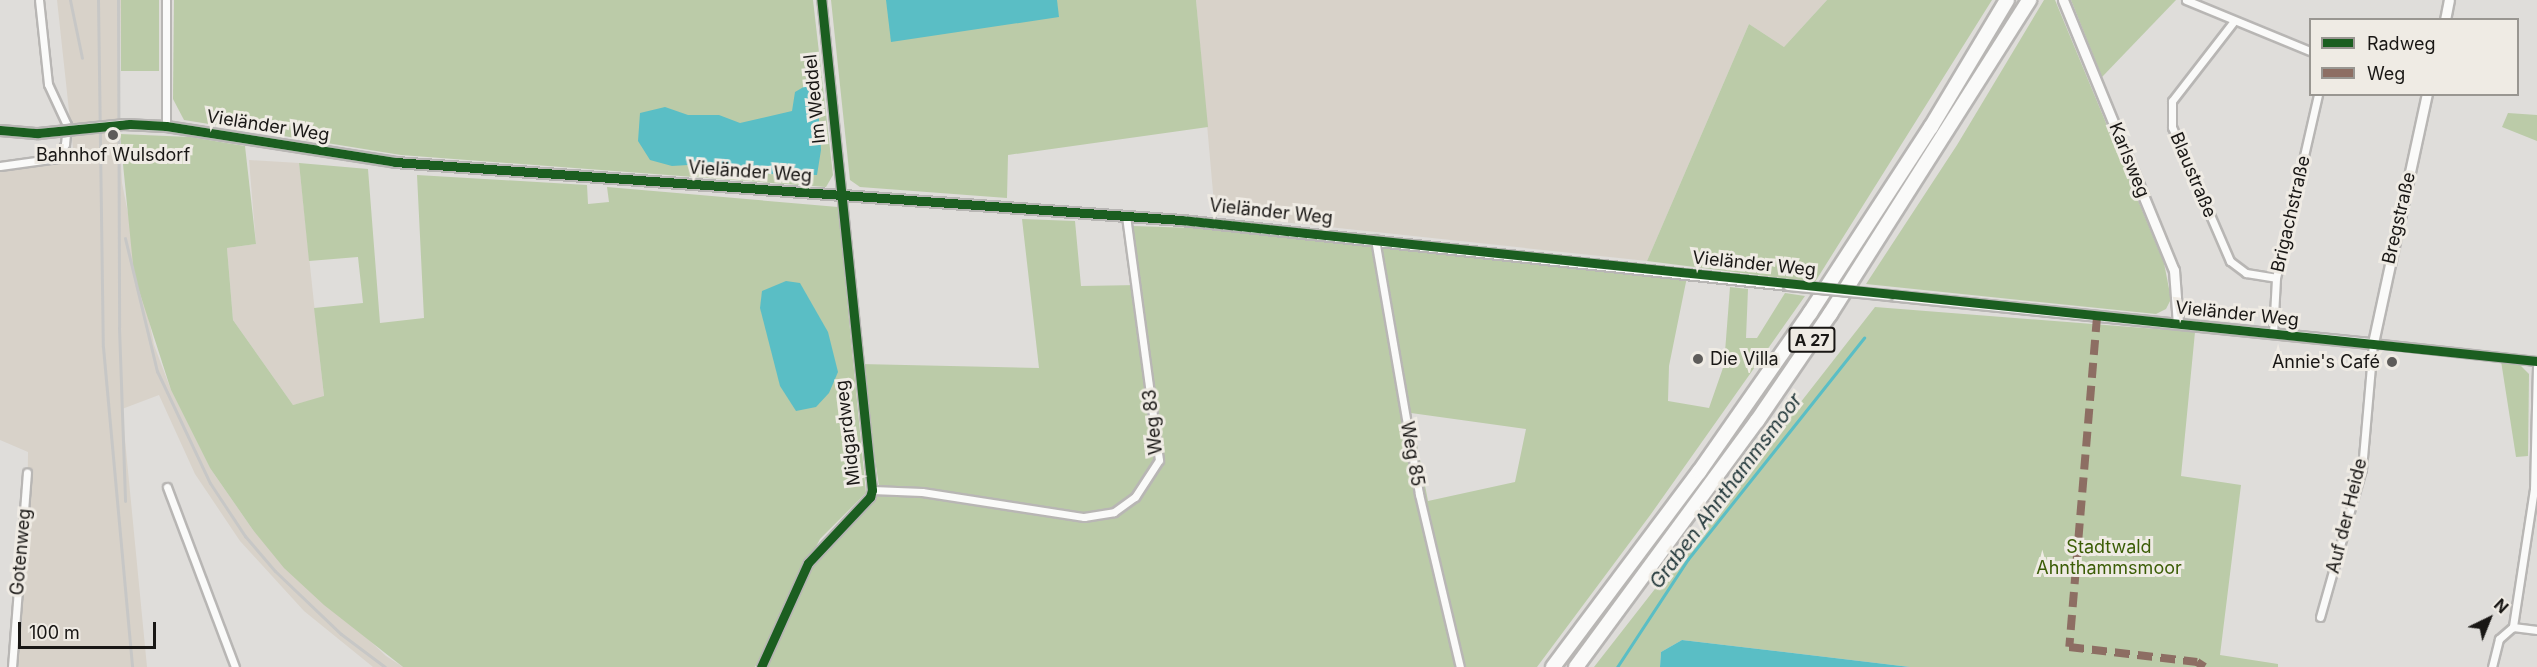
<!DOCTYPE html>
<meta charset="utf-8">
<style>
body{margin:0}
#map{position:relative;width:2537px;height:667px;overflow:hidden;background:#dfddda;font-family:Inter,sans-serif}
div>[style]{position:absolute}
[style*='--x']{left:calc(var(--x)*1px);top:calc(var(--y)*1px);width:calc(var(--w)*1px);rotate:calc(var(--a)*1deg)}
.built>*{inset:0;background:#d8d2c9}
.green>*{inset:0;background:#bbcba8;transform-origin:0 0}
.water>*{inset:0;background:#5abec5}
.stream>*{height:3px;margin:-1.5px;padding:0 1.5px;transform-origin:1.5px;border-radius:1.5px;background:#5abec5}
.roads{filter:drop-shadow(2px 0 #b8b6b4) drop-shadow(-2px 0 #b8b6b4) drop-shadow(0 2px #b8b6b4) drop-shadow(0 -2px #b8b6b4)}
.minor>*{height:7px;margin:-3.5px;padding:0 3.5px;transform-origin:3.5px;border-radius:3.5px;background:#fafaf9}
.tertiary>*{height:9px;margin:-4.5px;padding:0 4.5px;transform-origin:4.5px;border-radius:4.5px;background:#fafaf9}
.motorway>*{height:14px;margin:-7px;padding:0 7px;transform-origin:7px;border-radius:7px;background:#fafaf9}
.rail>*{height:3px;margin:-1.5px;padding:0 1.5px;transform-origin:1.5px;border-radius:1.5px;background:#c7c7c6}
.bridges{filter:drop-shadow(2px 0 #b8b6b4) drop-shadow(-2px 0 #b8b6b4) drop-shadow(0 2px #b8b6b4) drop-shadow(0 -2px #b8b6b4)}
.tertiary-bridge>*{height:9px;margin:-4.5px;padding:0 4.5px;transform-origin:4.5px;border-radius:4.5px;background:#fafaf9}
.quiet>*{height:8px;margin-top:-4px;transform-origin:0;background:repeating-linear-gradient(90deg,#8d6e63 0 15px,transparent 0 23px)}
.cycleway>*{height:9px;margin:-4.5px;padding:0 4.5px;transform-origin:4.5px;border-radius:4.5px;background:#1b5e20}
.dots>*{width:16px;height:16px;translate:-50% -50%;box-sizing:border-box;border:3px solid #efebe4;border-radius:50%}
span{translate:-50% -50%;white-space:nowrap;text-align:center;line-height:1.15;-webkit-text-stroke:6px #efebe4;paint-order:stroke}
.shield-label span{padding:2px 4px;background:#efebe4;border:2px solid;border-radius:4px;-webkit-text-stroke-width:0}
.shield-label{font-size:16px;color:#191715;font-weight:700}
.street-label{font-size:18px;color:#191715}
.poi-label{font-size:18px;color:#191715}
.left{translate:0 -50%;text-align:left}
.right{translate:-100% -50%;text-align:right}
.park-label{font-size:18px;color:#3b5d06}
.water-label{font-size:20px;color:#1f3538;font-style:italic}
.legend{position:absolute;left:2309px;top:18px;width:210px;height:78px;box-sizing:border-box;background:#efebe4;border:2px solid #999691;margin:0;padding:8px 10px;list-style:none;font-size:18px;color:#191715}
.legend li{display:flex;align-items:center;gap:12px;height:30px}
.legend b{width:30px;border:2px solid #999691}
.north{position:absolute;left:2459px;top:589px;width:60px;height:60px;-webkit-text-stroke:4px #efebe4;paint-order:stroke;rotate:43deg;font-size:16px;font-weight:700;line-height:24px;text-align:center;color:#191715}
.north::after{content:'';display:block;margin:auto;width:21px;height:27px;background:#191715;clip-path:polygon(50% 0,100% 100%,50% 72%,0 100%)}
.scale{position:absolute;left:18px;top:622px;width:138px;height:27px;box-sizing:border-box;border:3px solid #191715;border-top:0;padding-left:8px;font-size:18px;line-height:21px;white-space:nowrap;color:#191715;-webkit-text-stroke:4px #efebe4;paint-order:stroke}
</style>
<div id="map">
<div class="built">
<div style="clip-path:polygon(57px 0,121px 0,119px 127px,122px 183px,154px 345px,171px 390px,210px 468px,253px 530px,386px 656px,403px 667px,373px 667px,304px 611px,240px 541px,195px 474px,159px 395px,122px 409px,147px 667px,17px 667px,27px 547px,28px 452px,0 440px,0 168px,74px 157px)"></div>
<div style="clip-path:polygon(1196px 0,1827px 0,1784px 47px,1749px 24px,1647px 261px,1215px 215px)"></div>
<div style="clip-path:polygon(249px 160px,299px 163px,324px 397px,293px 405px,233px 320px,227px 248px,256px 244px)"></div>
</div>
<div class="green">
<div style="left:121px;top:0;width:38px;height:71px"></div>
<div style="clip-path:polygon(174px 0,813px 0,833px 175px,826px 187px,401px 155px,184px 120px,173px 99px)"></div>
<div style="clip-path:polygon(831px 0,1196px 0,1208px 127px,1008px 155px,1007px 198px,860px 187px,850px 180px)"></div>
<div style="clip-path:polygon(1827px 0,1992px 0,1815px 282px,1647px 261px,1749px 24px,1784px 47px)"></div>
<div style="clip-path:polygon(2044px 0,2055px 0,2164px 263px,2171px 299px,2166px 309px,2156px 314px,1866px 284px,1957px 145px)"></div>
<div style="clip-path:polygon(2071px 0,2176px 0,2102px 77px)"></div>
<div style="clip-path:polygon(2508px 113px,2537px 115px,2537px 141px,2502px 127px)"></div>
<div style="clip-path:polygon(120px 134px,190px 137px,245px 146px,256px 244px,227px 248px,233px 320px,293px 405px,324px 396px,314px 308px,363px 303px,358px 257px,309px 261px,299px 163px,368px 169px,380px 323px,424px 318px,417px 175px,587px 185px,588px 204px,609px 202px,607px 187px,838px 207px,866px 493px,820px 539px,755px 667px,403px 667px,324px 605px,284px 568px,253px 530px,210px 468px,171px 390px,134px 275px)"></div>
<div style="clip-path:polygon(evenodd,1022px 219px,1075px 221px,1081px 286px,1139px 285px,1133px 226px,1224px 229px,1687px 277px,1669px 366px,1668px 401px,1709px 408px,1724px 365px,1730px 287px,1748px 289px,1746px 338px,1757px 338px,1785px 293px,1805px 296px,1651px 514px,1537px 667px,765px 667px,811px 567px,880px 492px,860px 364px,1039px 368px,1022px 219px,1411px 413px,1526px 429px,1515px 482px,1428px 501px,1411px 413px)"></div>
<div style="clip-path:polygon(1875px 307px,2195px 332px,2181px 476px,2241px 485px,2220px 655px,2278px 664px,2278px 667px,1910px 667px,1682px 640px,1661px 652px,1660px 667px,1594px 667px)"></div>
<div style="clip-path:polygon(2501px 361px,2519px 364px,2529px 374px,2528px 456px,2516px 457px)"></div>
</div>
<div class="water">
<div style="clip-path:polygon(886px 0,1057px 0,1059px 17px,891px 42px)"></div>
<div style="clip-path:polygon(807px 85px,818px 103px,821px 150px,817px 175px,770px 174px,704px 164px,672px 166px,650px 160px,638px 141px,640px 113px,665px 107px,688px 115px,719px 115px,740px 123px,792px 111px,795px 92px)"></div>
<div style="clip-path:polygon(786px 281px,800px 283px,828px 332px,838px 372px,829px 393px,816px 407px,796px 411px,780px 386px,760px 308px,762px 291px)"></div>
<div style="clip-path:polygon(1682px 640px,1910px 667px,1660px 667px,1661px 652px)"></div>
</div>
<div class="stream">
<div style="--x:1617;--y:667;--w:129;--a:-56.7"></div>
<div style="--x:1688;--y:559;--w:283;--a:-51.5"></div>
</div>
<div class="roads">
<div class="minor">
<div style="--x:2186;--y:0;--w:134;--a:22.4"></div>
<div style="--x:2234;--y:21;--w:101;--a:127.8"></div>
<div style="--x:2172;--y:101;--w:26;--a:90"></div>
<div style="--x:2172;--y:127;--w:146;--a:66.6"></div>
<div style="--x:2230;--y:261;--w:20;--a:37"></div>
<div style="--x:2246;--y:273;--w:30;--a:9"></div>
<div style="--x:166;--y:126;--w:126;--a:-90"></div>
<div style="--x:0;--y:166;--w:58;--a:-8"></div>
<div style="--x:57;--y:158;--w:16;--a:-60"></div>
<div style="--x:65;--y:144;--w:19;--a:-84"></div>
<div style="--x:67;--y:125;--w:45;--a:-114.9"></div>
<div style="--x:48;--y:84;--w:84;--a:-96.1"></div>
<div style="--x:1375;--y:239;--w:259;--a:80.2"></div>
<div style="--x:1419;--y:494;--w:178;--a:76.7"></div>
<div style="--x:2273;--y:334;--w:56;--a:-86.9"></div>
<div style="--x:2276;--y:278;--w:189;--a:-77.1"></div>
<div style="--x:2537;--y:367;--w:122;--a:91.4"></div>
<div style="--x:2534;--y:489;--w:140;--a:98.7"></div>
<div style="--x:2513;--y:627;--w:24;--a:7"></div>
<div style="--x:167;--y:487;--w:192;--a:69.3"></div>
<div style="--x:872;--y:490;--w:50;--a:2.3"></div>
<div style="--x:922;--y:492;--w:164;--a:8.8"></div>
<div style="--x:1084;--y:517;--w:30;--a:-9"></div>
<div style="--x:1114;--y:512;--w:26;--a:-36"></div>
<div style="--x:1135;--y:497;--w:44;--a:-57"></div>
<div style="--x:1159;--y:460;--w:246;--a:-97.7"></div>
<div style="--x:2320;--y:617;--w:154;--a:-74.2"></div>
<div style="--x:2362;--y:469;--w:126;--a:-85"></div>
<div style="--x:2373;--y:343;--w:165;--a:6.3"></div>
<div style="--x:12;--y:667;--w:195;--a:-85.6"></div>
<div style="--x:761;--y:667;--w:114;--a:-65.7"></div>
<div style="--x:808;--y:563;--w:91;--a:-46.8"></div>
<div style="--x:870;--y:497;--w:7;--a:-74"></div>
<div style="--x:872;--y:490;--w:493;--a:-95.9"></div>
<div style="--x:2492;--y:667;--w:29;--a:-76"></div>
<div style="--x:2499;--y:639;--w:18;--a:-41"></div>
</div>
<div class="tertiary">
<div style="--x:2063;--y:0;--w:292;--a:67.7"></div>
<div style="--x:2174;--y:270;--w:54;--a:85.8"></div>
<div style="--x:2445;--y:20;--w:20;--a:-79"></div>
<div style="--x:123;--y:124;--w:43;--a:2.7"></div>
<div style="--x:166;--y:126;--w:232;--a:8.9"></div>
<div style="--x:395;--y:162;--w:788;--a:4.22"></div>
<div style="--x:1181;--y:220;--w:610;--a:6.11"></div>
<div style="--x:0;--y:130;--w:38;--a:5"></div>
<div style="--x:1888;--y:295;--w:487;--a:5.7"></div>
<div style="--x:2373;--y:343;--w:255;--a:-77.8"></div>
</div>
<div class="motorway">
<div style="--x:1553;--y:667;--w:244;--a:-53.2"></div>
<div style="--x:1699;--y:472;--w:194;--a:-55.1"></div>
<div style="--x:1810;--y:313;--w:222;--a:-57"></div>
<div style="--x:1931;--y:127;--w:148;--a:-59.1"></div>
<div style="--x:1576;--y:667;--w:305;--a:-53.7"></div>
<div style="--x:1757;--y:421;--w:130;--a:-55.7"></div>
<div style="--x:1830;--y:314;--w:372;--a:-57.6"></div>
</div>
</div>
<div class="rail">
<div style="--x:70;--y:0;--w:59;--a:78.3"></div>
<div style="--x:98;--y:0;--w:347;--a:89.2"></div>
<div style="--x:103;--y:347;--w:321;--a:84.8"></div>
<div style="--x:118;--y:0;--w:327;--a:89.8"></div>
<div style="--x:119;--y:327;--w:174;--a:88"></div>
<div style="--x:125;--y:238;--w:137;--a:76.5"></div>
<div style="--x:157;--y:371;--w:124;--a:64.7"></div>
<div style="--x:210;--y:483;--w:64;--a:56.6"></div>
<div style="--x:245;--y:536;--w:46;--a:49.4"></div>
<div style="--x:275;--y:571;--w:91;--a:43.7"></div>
<div style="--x:341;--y:634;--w:55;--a:36.9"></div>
</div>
<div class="bridges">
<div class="tertiary-bridge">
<div style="--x:38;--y:133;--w:85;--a:-6"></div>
<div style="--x:1788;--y:285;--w:100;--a:5.7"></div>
</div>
</div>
<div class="quiet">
<div style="--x:2097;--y:317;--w:331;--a:94.8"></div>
<div style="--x:2069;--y:647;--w:129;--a:6.7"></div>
<div style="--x:2197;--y:662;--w:9;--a:32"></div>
</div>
<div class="cycleway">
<div style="--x:0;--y:130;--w:38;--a:5"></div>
<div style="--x:38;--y:133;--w:92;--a:-5.6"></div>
<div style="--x:130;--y:124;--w:36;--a:3"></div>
<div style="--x:166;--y:126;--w:232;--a:8.9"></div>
<div style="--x:395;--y:162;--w:788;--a:4.22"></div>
<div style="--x:1181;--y:220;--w:1363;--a:5.94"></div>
<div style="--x:761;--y:667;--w:114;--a:-65.7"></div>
<div style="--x:808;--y:563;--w:91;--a:-46.8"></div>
<div style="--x:870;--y:497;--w:7;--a:-74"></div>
<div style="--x:872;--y:490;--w:493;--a:-95.9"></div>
</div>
<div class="dots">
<div style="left:113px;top:135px;background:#5e5c5a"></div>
<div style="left:1698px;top:359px;background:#5e5c5a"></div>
<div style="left:2392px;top:362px;background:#5e5c5a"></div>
</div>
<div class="shield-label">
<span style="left:1812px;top:340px">A 27</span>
</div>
<div class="street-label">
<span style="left:815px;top:99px;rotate:-96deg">Im Weddel</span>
<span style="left:268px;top:126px;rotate:9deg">Vieländer Weg</span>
<span style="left:2129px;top:160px;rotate:68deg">Karlsweg</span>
<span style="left:750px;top:172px;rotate:4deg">Vieländer Weg</span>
<span style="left:2193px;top:175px;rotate:67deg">Blaustraße</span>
<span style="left:1271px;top:212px;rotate:6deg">Vieländer Weg</span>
<span style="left:2291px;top:214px;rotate:-77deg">Brigachstraße</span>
<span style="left:2399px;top:218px;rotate:-77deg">Bregstraße</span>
<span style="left:1754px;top:264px;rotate:6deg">Vieländer Weg</span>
<span style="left:2237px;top:314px;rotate:6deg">Vieländer Weg</span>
<span style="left:1153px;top:422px;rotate:-96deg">Weg 83</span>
<span style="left:848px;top:433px;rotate:-97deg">Midgardweg</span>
<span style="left:1412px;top:454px;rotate:80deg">Weg 85</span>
<span style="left:2347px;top:516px;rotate:-76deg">Auf der Heide</span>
<span style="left:21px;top:552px;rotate:-85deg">Gotenweg</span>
</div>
<div class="poi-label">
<span style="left:113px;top:155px">Bahnhof Wulsdorf</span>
<span class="left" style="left:1710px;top:359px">Die Villa</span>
<span class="right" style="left:2380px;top:362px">Annie's Café</span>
</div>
<div class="park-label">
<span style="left:2109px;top:558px">Stadtwald<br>Ahnthammsmoor</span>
</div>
<div class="water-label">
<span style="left:1726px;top:491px;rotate:-53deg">Graben Ahnthammsmoor</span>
</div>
<ul class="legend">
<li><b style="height:8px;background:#1b5e20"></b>Radweg</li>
<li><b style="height:8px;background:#8d6e63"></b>Weg</li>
</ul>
<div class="north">N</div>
<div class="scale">100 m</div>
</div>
